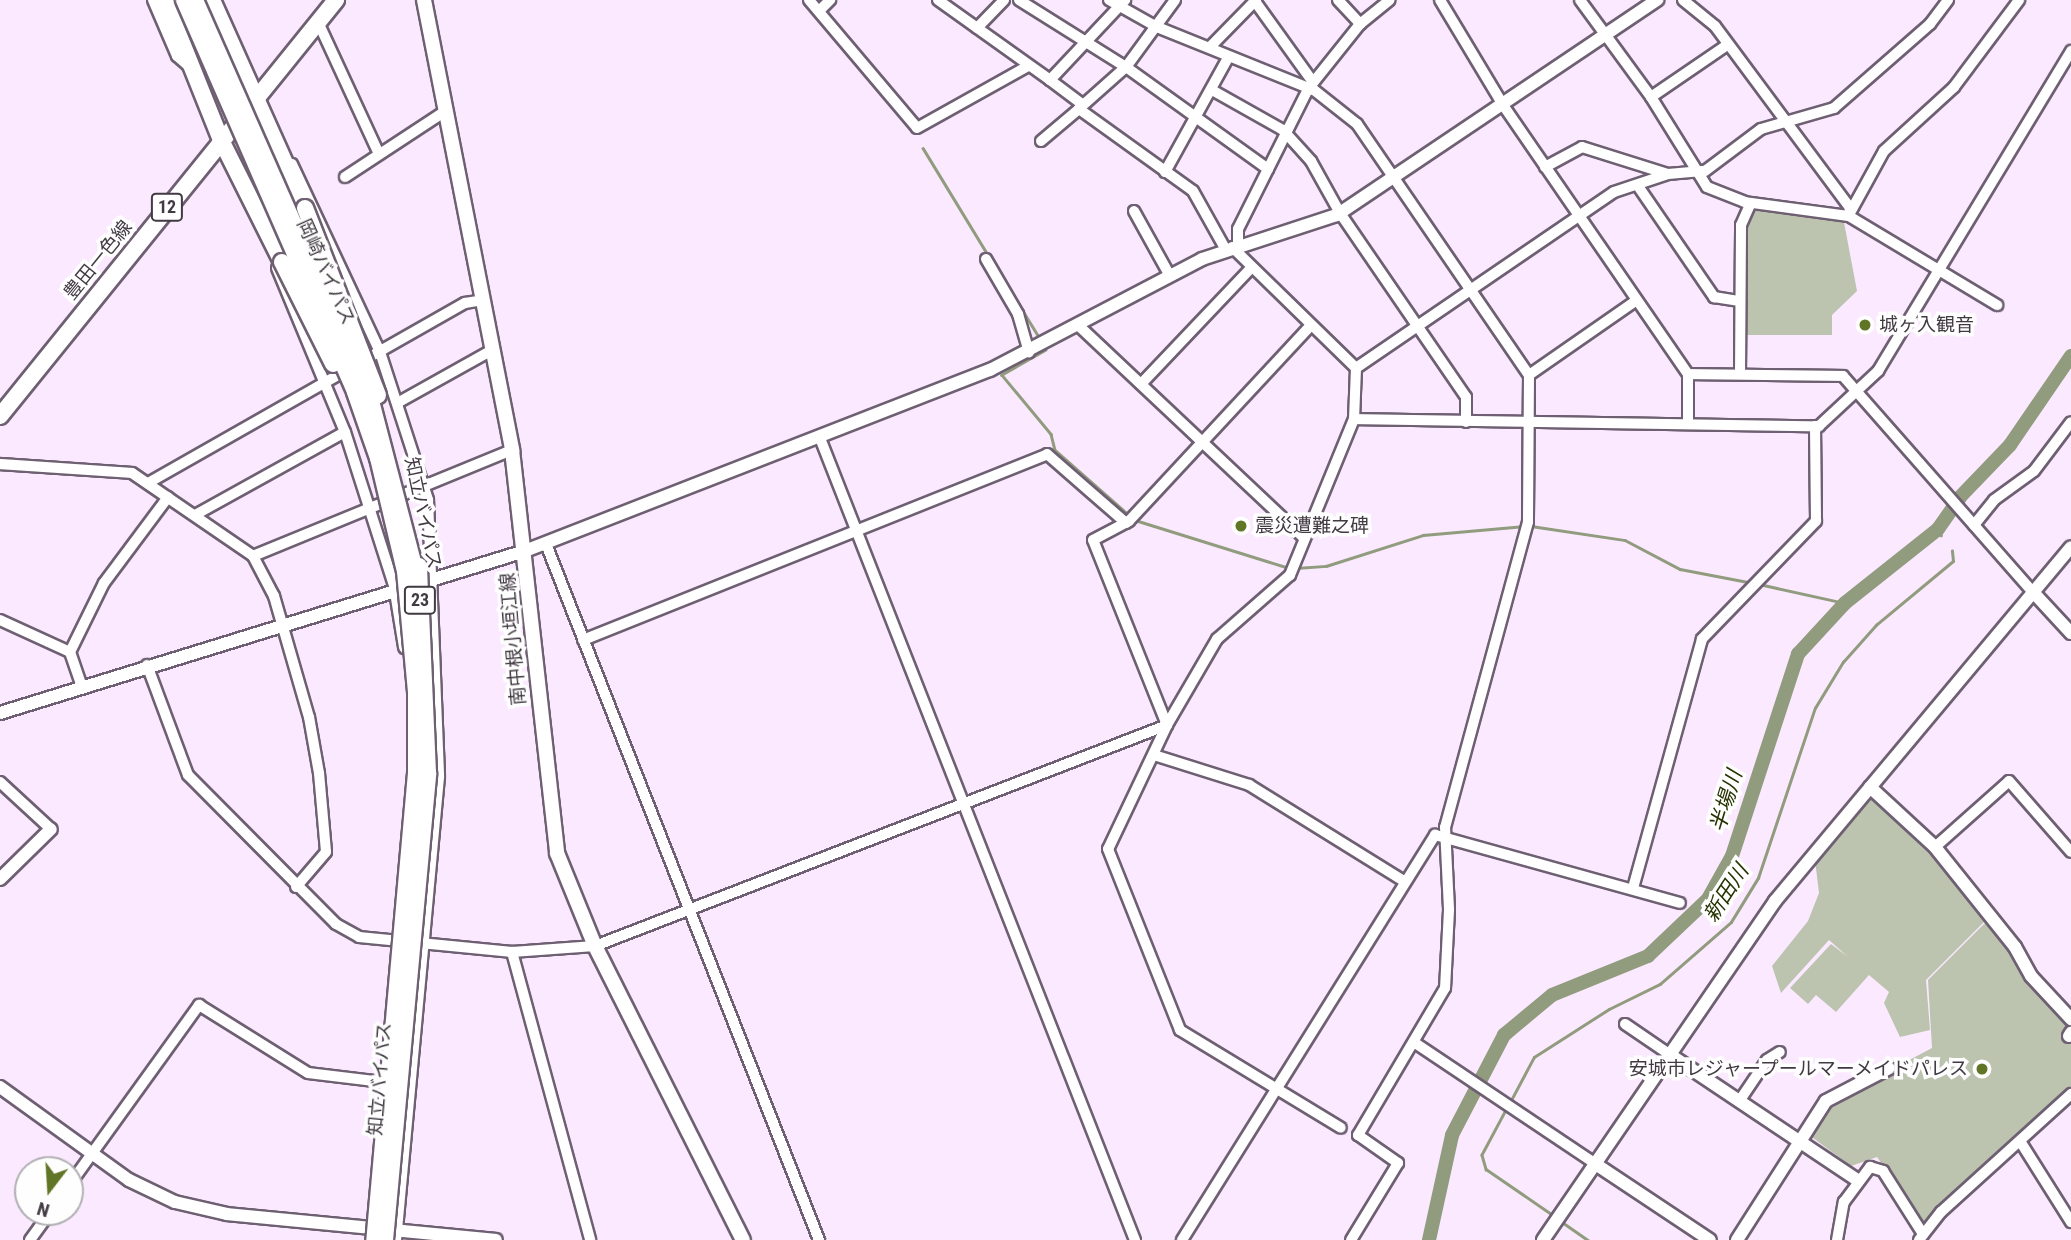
<!DOCTYPE html>
<meta charset="utf-8">
<style>
body{margin:0}
#map{position:relative;width:2071px;height:1240px;overflow:hidden;background:#fbeaff;font-family:"Roboto Condensed","Noto Sans JP",sans-serif}
div>[style]{position:absolute}
[style*='--x']{left:calc(var(--x)*1px);top:calc(var(--y)*1px);width:calc(var(--w)*1px);rotate:calc(var(--a)*1deg)}
.green>*{inset:0;background:#bcc3af}
.stream>*{height:2.5px;margin:-1.25px;padding:0 1.25px;transform-origin:1.25px;border-radius:1.25px;background:#919b7e}
.river>*{height:14px;margin:-7px;padding:0 7px;transform-origin:7px;border-radius:7px;background:#919b7e}
.roads{filter:drop-shadow(2px 0 #6e6072) drop-shadow(-2px 0 #6e6072) drop-shadow(0 2px #6e6072) drop-shadow(0 -2px #6e6072)}
.minor>*{height:10px;margin:-5px;padding:0 5px;transform-origin:5px;border-radius:5px;background:#fff}
.tertiary>*{height:12px;margin:-6px;padding:0 6px;transform-origin:6px;border-radius:6px;background:#fff}
.secondary>*{height:14px;margin:-7px;padding:0 7px;transform-origin:7px;border-radius:7px;background:#fff}
.primary>*{height:16px;margin:-8px;padding:0 8px;transform-origin:8px;border-radius:8px;background:#fff}
.trunk>*{height:16px;margin:-8px;padding:0 8px;transform-origin:8px;border-radius:8px;background:#fff}
.bridges{filter:drop-shadow(2px 0 #6e6072) drop-shadow(-2px 0 #6e6072) drop-shadow(0 2px #6e6072) drop-shadow(0 -2px #6e6072)}
.trunk-bridge>*{height:16px;margin:-8px;padding:0 8px;transform-origin:8px;border-radius:8px;background:#fff}
.dots>*{width:19px;height:19px;translate:-50% -50%;box-sizing:border-box;border:4px solid #fefefe;border-radius:50%}
span{translate:-50% -50%;white-space:nowrap;text-align:center;line-height:1.15;-webkit-text-stroke:7px #fefefe;paint-order:stroke}
.shield-label span{padding:2px 5px;background:#fefefe;border:2px solid;border-radius:5px;-webkit-text-stroke-width:0}
.shield-label{font-size:18px;color:#413a42;font-weight:700}
.street-label{font-size:19px;color:#413a42}
.poi-label{font-size:19px;color:#413a42}
.left{translate:0 -50%;text-align:left}
.right{translate:-100% -50%;text-align:right}
.water-label{font-size:21px;color:#273300;font-style:italic}
.north{position:absolute;left:14px;top:1156px;width:70px;height:70px;box-sizing:border-box;background:#fefefe;border:2px solid #b2b0b3;border-radius:50%;rotate:197deg;font-size:19px;font-weight:700;line-height:28px;text-align:center;color:#413a42}
.north::after{content:'';display:block;margin:auto;width:24px;height:32px;background:#607525;clip-path:polygon(50% 0,100% 100%,50% 72%,0 100%)}
</style>
<div id="map">
<div class="green">
<div style="clip-path:polygon(1755px 207px,1843px 217px,1857px 291px,1832px 315px,1832px 335px,1745px 335px,1745px 221px)"></div>
<div style="clip-path:polygon(1873px 796px,1926px 846px,1987px 919px,1926px 980px,1930px 1030px,1900px 1037px,1884px 1003px,1889px 992px,1869px 975px,1836px 1012px,1816px 995px,1808px 1004px,1790px 988px,1831px 944px,1848px 957px,1829px 940px,1781px 993px,1772px 966px,1808px 921px,1819px 893px,1815px 860px)"></div>
<div style="clip-path:polygon(1988px 920px,2031px 983px,2071px 1025px,2071px 1090px,1925px 1225px,1877px 1157px,1851px 1166px,1809px 1135px,1830px 1102px,1932px 1048px,1928px 980px)"></div>
</div>
<div class="stream">
<div style="--x:923;--y:148;--w:125;--a:58.7"></div>
<div style="--x:1007;--y:285;--w:61;--a:58.4"></div>
<div style="--x:1046;--y:350;--w:51;--a:150.4"></div>
<div style="--x:1002;--y:375;--w:77;--a:50.3"></div>
<div style="--x:1051;--y:434;--w:16;--a:76"></div>
<div style="--x:1055;--y:450;--w:100;--a:41.3"></div>
<div style="--x:1135;--y:520;--w:161;--a:17.3"></div>
<div style="--x:1531;--y:526;--w:95;--a:8.5"></div>
<div style="--x:1625;--y:540;--w:62;--a:27.8"></div>
<div style="--x:1680;--y:569;--w:74;--a:10.9"></div>
<div style="--x:1938;--y:529;--w:7;--a:63"></div>
<div style="--x:1296;--y:568;--w:30;--a:-4"></div>
<div style="--x:1326;--y:566;--w:102;--a:-17.7"></div>
<div style="--x:1423;--y:535;--w:102;--a:-5"></div>
<div style="--x:1759;--y:584;--w:88;--a:12.5"></div>
<div style="--x:1509;--y:1104;--w:53;--a:-62"></div>
<div style="--x:1534;--y:1057;--w:89;--a:-32.6"></div>
<div style="--x:1609;--y:1009;--w:57;--a:-26.1"></div>
<div style="--x:1660;--y:984;--w:94;--a:-41.1"></div>
<div style="--x:1731;--y:922;--w:52;--a:-58.5"></div>
<div style="--x:1758;--y:878;--w:179;--a:-71.5"></div>
<div style="--x:1815;--y:708;--w:54;--a:-58.7"></div>
<div style="--x:1843;--y:662;--w:50;--a:-48.3"></div>
<div style="--x:1876;--y:625;--w:100;--a:-39.7"></div>
<div style="--x:1953;--y:561;--w:10;--a:-96"></div>
<div style="--x:1506;--y:1110;--w:51;--a:118.1"></div>
<div style="--x:1482;--y:1155;--w:15;--a:74"></div>
<div style="--x:1486;--y:1169;--w:78;--a:34.5"></div>
<div style="--x:1565;--y:1224;--w:28;--a:35"></div>
</div>
<div class="river">
<div style="--x:1429;--y:1240;--w:107;--a:-77.6"></div>
<div style="--x:1452;--y:1135;--w:113;--a:-62.5"></div>
<div style="--x:1504;--y:1035;--w:62;--a:-39.8"></div>
<div style="--x:1552;--y:995;--w:104;--a:-22.1"></div>
<div style="--x:1648;--y:956;--w:83;--a:-43.5"></div>
<div style="--x:1708;--y:899;--w:49;--a:-60.8"></div>
<div style="--x:1732;--y:856;--w:213;--a:-71.9"></div>
<div style="--x:1798;--y:654;--w:69;--a:-47.3"></div>
<div style="--x:1845;--y:603;--w:119;--a:-38.5"></div>
<div style="--x:1938;--y:529;--w:39;--a:-55"></div>
<div style="--x:1960;--y:497;--w:72;--a:-46.1"></div>
<div style="--x:2010;--y:445;--w:108;--a:-55.6"></div>
</div>
<div class="roads">
<div class="minor">
<div style="--x:153;--y:0;--w:61;--a:66.8"></div>
<div style="--x:177;--y:56;--w:18;--a:41"></div>
<div style="--x:809;--y:0;--w:167;--a:49.8"></div>
<div style="--x:917;--y:128;--w:127;--a:-29.2"></div>
<div style="--x:938;--y:0;--w:138;--a:35.5"></div>
<div style="--x:1050;--y:80;--w:110;--a:-46.8"></div>
<div style="--x:1019;--y:0;--w:126;--a:32.1"></div>
<div style="--x:1126;--y:67;--w:175;--a:35.7"></div>
<div style="--x:1109;--y:0;--w:55;--a:29.4"></div>
<div style="--x:1157;--y:27;--w:169;--a:21.9"></div>
<div style="--x:1314;--y:90;--w:55;--a:38.3"></div>
<div style="--x:1357;--y:124;--w:304;--a:55.6"></div>
<div style="--x:1529;--y:375;--w:147;--a:90.4"></div>
<div style="--x:1528;--y:522;--w:316;--a:105.2"></div>
<div style="--x:1445;--y:827;--w:83;--a:87.2"></div>
<div style="--x:1449;--y:910;--w:78;--a:92.9"></div>
<div style="--x:1445;--y:988;--w:171;--a:120.6"></div>
<div style="--x:1358;--y:1135;--w:49;--a:35"></div>
<div style="--x:1398;--y:1163;--w:90;--a:121.4"></div>
<div style="--x:1254;--y:0;--w:101;--a:54.3"></div>
<div style="--x:1338;--y:0;--w:33;--a:47"></div>
<div style="--x:1440;--y:0;--w:122;--a:59"></div>
<div style="--x:1503;--y:105;--w:326;--a:55.5"></div>
<div style="--x:1688;--y:374;--w:50;--a:90"></div>
<div style="--x:1580;--y:0;--w:120;--a:53.8"></div>
<div style="--x:1651;--y:97;--w:106;--a:58.1"></div>
<div style="--x:1707;--y:187;--w:41;--a:21.5"></div>
<div style="--x:1745;--y:202;--w:105;--a:7.7"></div>
<div style="--x:1849;--y:216;--w:173;--a:31"></div>
<div style="--x:1683;--y:0;--w:41;--a:39.1"></div>
<div style="--x:1715;--y:26;--w:227;--a:53.4"></div>
<div style="--x:1850;--y:208;--w:8;--a:97"></div>
<div style="--x:819;--y:11;--w:16;--a:-45"></div>
<div style="--x:318;--y:22;--w:145;--a:65.2"></div>
<div style="--x:977;--y:28;--w:39;--a:-46"></div>
<div style="--x:1210;--y:47;--w:66;--a:-45.6"></div>
<div style="--x:1050;--y:80;--w:40;--a:37"></div>
<div style="--x:1082;--y:104;--w:6;--a:121"></div>
<div style="--x:1079;--y:109;--w:140;--a:35.7"></div>
<div style="--x:1193;--y:191;--w:68;--a:60.8"></div>
<div style="--x:1212;--y:90;--w:81;--a:29.4"></div>
<div style="--x:1283;--y:130;--w:42;--a:47.9"></div>
<div style="--x:1311;--y:161;--w:60;--a:60.9"></div>
<div style="--x:1340;--y:213;--w:223;--a:55.6"></div>
<div style="--x:1466;--y:397;--w:25;--a:90"></div>
<div style="--x:1651;--y:97;--w:92;--a:-34.4"></div>
<div style="--x:1082;--y:106;--w:59;--a:-41.6"></div>
<div style="--x:1126;--y:67;--w:83;--a:-53.8"></div>
<div style="--x:1041;--y:141;--w:50;--a:-40.1"></div>
<div style="--x:292;--y:164;--w:208;--a:64.9"></div>
<div style="--x:380;--y:352;--w:156;--a:72"></div>
<div style="--x:428;--y:500;--w:277;--a:87.7"></div>
<div style="--x:439;--y:777;--w:465;--a:95.3"></div>
<div style="--x:1545;--y:167;--w:42;--a:-28.4"></div>
<div style="--x:1582;--y:147;--w:90;--a:17.4"></div>
<div style="--x:1165;--y:172;--w:132;--a:-61.1"></div>
<div style="--x:345;--y:177;--w:122;--a:-33.3"></div>
<div style="--x:1638;--y:186;--w:135;--a:55.6"></div>
<div style="--x:1714;--y:297;--w:26;--a:9"></div>
<div style="--x:1134;--y:211;--w:74;--a:61"></div>
<div style="--x:1851;--y:211;--w:68;--a:-61.2"></div>
<div style="--x:1884;--y:151;--w:95;--a:-42.4"></div>
<div style="--x:1954;--y:87;--w:109;--a:-53.2"></div>
<div style="--x:1238;--y:245;--w:16;--a:-90"></div>
<div style="--x:1238;--y:229;--w:157;--a:-63.4"></div>
<div style="--x:1308;--y:89;--w:83;--a:-51.3"></div>
<div style="--x:1360;--y:24;--w:38;--a:-39"></div>
<div style="--x:1232;--y:247;--w:173;--a:44.3"></div>
<div style="--x:1356;--y:368;--w:51;--a:92.2"></div>
<div style="--x:1354;--y:419;--w:169;--a:112.3"></div>
<div style="--x:1290;--y:575;--w:97;--a:138.8"></div>
<div style="--x:1217;--y:639;--w:99;--a:120.2"></div>
<div style="--x:1167;--y:725;--w:137;--a:115.4"></div>
<div style="--x:1108;--y:849;--w:195;--a:68.3"></div>
<div style="--x:1180;--y:1030;--w:188;--a:31.3"></div>
<div style="--x:986;--y:259;--w:64;--a:59.8"></div>
<div style="--x:1018;--y:314;--w:40;--a:74"></div>
<div style="--x:277;--y:268;--w:178;--a:67.5"></div>
<div style="--x:345;--y:432;--w:168;--a:72.3"></div>
<div style="--x:1079;--y:326;--w:308;--a:43.3"></div>
<div style="--x:1356;--y:368;--w:312;--a:-34.3"></div>
<div style="--x:1614;--y:192;--w:57;--a:-18.4"></div>
<div style="--x:1668;--y:174;--w:37;--a:-5"></div>
<div style="--x:1705;--y:171;--w:70;--a:-36.9"></div>
<div style="--x:1761;--y:129;--w:76;--a:-16"></div>
<div style="--x:1834;--y:108;--w:128;--a:-41.2"></div>
<div style="--x:1930;--y:24;--w:30;--a:-53"></div>
<div style="--x:1688;--y:374;--w:155;--a:0.7"></div>
<div style="--x:1843;--y:376;--w:288;--a:48.7"></div>
<div style="--x:1740;--y:374;--w:149;--a:-89.6"></div>
<div style="--x:1741;--y:225;--w:24;--a:-66"></div>
<div style="--x:1529;--y:375;--w:131;--a:-34.8"></div>
<div style="--x:1141;--y:384;--w:158;--a:-46.5"></div>
<div style="--x:399;--y:402;--w:109;--a:-29.2"></div>
<div style="--x:1354;--y:419;--w:465;--a:0.9"></div>
<div style="--x:1819;--y:426;--w:81;--a:-43"></div>
<div style="--x:1878;--y:371;--w:374;--a:-58.9"></div>
<div style="--x:820;--y:438;--w:862;--a:68.56"></div>
<div style="--x:0;--y:464;--w:132;--a:3.9"></div>
<div style="--x:132;--y:473;--w:147;--a:34.4"></div>
<div style="--x:253;--y:556;--w:45;--a:62.3"></div>
<div style="--x:274;--y:596;--w:126;--a:73.9"></div>
<div style="--x:309;--y:717;--w:57;--a:79.9"></div>
<div style="--x:319;--y:773;--w:79;--a:84.9"></div>
<div style="--x:326;--y:852;--w:46;--a:130.6"></div>
<div style="--x:148;--y:483;--w:365;--a:-29.6"></div>
<div style="--x:465;--y:303;--w:18;--a:-9"></div>
<div style="--x:195;--y:515;--w:171;--a:-29"></div>
<div style="--x:1974;--y:525;--w:32;--a:-51"></div>
<div style="--x:1994;--y:500;--w:49;--a:-35.9"></div>
<div style="--x:2034;--y:471;--w:61;--a:-52.9"></div>
<div style="--x:546;--y:544;--w:748;--a:68.58"></div>
<div style="--x:253;--y:556;--w:280;--a:-22.3"></div>
<div style="--x:0;--y:620;--w:77;--a:24.6"></div>
<div style="--x:70;--y:652;--w:36;--a:71"></div>
<div style="--x:583;--y:640;--w:500;--a:-21.8"></div>
<div style="--x:1047;--y:454;--w:105;--a:41.1"></div>
<div style="--x:70;--y:652;--w:77;--a:-63.8"></div>
<div style="--x:104;--y:583;--w:107;--a:-53.3"></div>
<div style="--x:147;--y:665;--w:117;--a:69.6"></div>
<div style="--x:188;--y:775;--w:210;--a:45.2"></div>
<div style="--x:336;--y:924;--w:26;--a:29"></div>
<div style="--x:359;--y:937;--w:154;--a:5.6"></div>
<div style="--x:512;--y:952;--w:83;--a:-4.1"></div>
<div style="--x:595;--y:946;--w:613;--a:-21.12"></div>
<div style="--x:1167;--y:725;--w:199;--a:-111.8"></div>
<div style="--x:1093;--y:540;--w:41;--a:-27.8"></div>
<div style="--x:1129;--y:521;--w:266;--a:-47.1"></div>
<div style="--x:1154;--y:755;--w:100;--a:17.5"></div>
<div style="--x:1249;--y:785;--w:180;--a:31.8"></div>
<div style="--x:0;--y:782;--w:69;--a:42.7"></div>
<div style="--x:1935;--y:847;--w:99;--a:-41.7"></div>
<div style="--x:2009;--y:781;--w:94;--a:48.9"></div>
<div style="--x:1633;--y:888;--w:258;--a:-74.5"></div>
<div style="--x:1702;--y:639;--w:164;--a:-46"></div>
<div style="--x:1816;--y:521;--w:95;--a:-90.6"></div>
<div style="--x:512;--y:952;--w:298;--a:74.8"></div>
<div style="--x:1625;--y:1024;--w:53;--a:34.3"></div>
<div style="--x:1415;--y:1043;--w:216;--a:33.8"></div>
<div style="--x:1740;--y:1100;--w:48;--a:-56"></div>
<div style="--x:1767;--y:1060;--w:15;--a:-32"></div>
<div style="--x:2020;--y:1141;--w:96;--a:57.8"></div>
<div style="--x:70;--y:1184;--w:221;--a:-54.2"></div>
<div style="--x:199;--y:1005;--w:128;--a:32"></div>
<div style="--x:308;--y:1073;--w:75;--a:6.9"></div>
<div style="--x:30;--y:1240;--w:34;--a:-54"></div>
<div style="--x:1182;--y:1240;--w:478;--a:-58"></div>
<div style="--x:1435;--y:835;--w:254;--a:15.5"></div>
<div style="--x:1837;--y:1240;--w:39;--a:-80"></div>
<div style="--x:1844;--y:1202;--w:44;--a:-53.4"></div>
<div style="--x:1870;--y:1167;--w:14;--a:17"></div>
<div style="--x:1883;--y:1171;--w:75;--a:57.6"></div>
<div style="--x:1919;--y:1240;--w:36;--a:-52"></div>
<div style="--x:1941;--y:1212;--w:176;--a:-42.2"></div>
</div>
<div class="tertiary">
<div style="--x:396;--y:592;--w:56;--a:80.7"></div>
<div style="--x:2033;--y:592;--w:56;--a:47.2"></div>
<div style="--x:0;--y:713;--w:549;--a:-17.15"></div>
<div style="--x:525;--y:551;--w:499;--a:-21.3"></div>
<div style="--x:990;--y:370;--w:239;--a:-27.6"></div>
<div style="--x:1202;--y:259;--w:142;--a:-18.1"></div>
<div style="--x:1337;--y:215;--w:386;--a:-33.9"></div>
<div style="--x:1870;--y:787;--w:88;--a:42.7"></div>
<div style="--x:1935;--y:847;--w:128;--a:51.3"></div>
<div style="--x:2015;--y:947;--w:33;--a:61"></div>
<div style="--x:2031;--y:976;--w:59;--a:47.1"></div>
<div style="--x:0;--y:879;--w:71;--a:-44.4"></div>
<div style="--x:2069;--y:1036;--w:4;--a:-56"></div>
<div style="--x:1669;--y:1054;--w:226;--a:33.8"></div>
<div style="--x:0;--y:1087;--w:159;--a:35.8"></div>
<div style="--x:129;--y:1180;--w:51;--a:25.6"></div>
<div style="--x:175;--y:1202;--w:53;--a:13"></div>
<div style="--x:227;--y:1214;--w:270;--a:5.5"></div>
<div style="--x:1594;--y:1163;--w:139;--a:33.6"></div>
<div style="--x:1543;--y:1240;--w:411;--a:-55.6"></div>
<div style="--x:1775;--y:901;--w:461;--a:-50.1"></div>
<div style="--x:1737;--y:1240;--w:165;--a:-57.4"></div>
<div style="--x:1826;--y:1101;--w:71;--a:-27.6"></div>
</div>
<div class="secondary">
<div style="--x:424;--y:0;--w:459;--a:78.9"></div>
<div style="--x:512;--y:450;--w:406;--a:83.6"></div>
<div style="--x:557;--y:853;--w:100;--a:67.8"></div>
<div style="--x:595;--y:946;--w:329;--a:63.3"></div>
</div>
<div class="primary">
<div style="--x:0;--y:416;--w:535;--a:-51.07"></div>
</div>
<div class="trunk">
<div style="--x:165;--y:0;--w:151;--a:68.2"></div>
<div style="--x:221;--y:140;--w:136;--a:63.4"></div>
<div style="--x:212;--y:0;--w:228;--a:65.9"></div>
</div>
</div>
<div class="bridges">
<div class="trunk-bridge">
<div style="--x:184;--y:0;--w:428;--a:66.4"></div>
<div style="--x:355;--y:392;--w:70;--a:70.8"></div>
<div style="--x:378;--y:458;--w:116;--a:76.6"></div>
<div style="--x:405;--y:571;--w:122;--a:84.8"></div>
<div style="--x:416;--y:693;--w:80;--a:90"></div>
<div style="--x:416;--y:773;--w:469;--a:95.1"></div>
<div style="--x:195;--y:0;--w:434;--a:66.2"></div>
<div style="--x:370;--y:397;--w:183;--a:75.4"></div>
<div style="--x:305;--y:208;--w:201;--a:68.7"></div>
<div style="--x:282;--y:262;--w:114;--a:63.4"></div>
<div style="--x:419;--y:566;--w:37;--a:88"></div>
<div style="--x:385;--y:1240;--w:469;--a:-84.7"></div>
<div style="--x:428;--y:773;--w:159;--a:-92.5"></div>
</div>
</div>
<div class="dots">
<div style="left:1865px;top:325px;background:#607525"></div>
<div style="left:1241px;top:526px;background:#607525"></div>
<div style="left:1982px;top:1069px;background:#607525"></div>
</div>
<div class="shield-label">
<span style="left:167px;top:207px">12</span>
<span style="left:420px;top:600px">23</span>
</div>
<div class="street-label">
<span style="left:98px;top:260px;rotate:-51deg">豊田一色線</span>
<span style="left:326px;top:272px;rotate:66deg">岡崎バイパス</span>
<span style="left:423px;top:513px;rotate:78deg">知立バイパス</span>
<span style="left:513px;top:639px;rotate:-95deg">南中根小垣江線</span>
<span style="left:380px;top:1079px;rotate:-85deg">知立バイパス</span>
</div>
<div class="poi-label">
<span class="left" style="left:1879px;top:325px">城ヶ入観音</span>
<span class="left" style="left:1255px;top:526px">震災遭難之碑</span>
<span class="right" style="left:1968px;top:1069px">安城市レジャープールマーメイドパレス</span>
</div>
<div class="water-label">
<span style="left:1726px;top:801px;rotate:-73deg">半場川</span>
<span style="left:1726px;top:893px;rotate:-57deg">新田川</span>
</div>
<div class="north">N</div>
</div>
